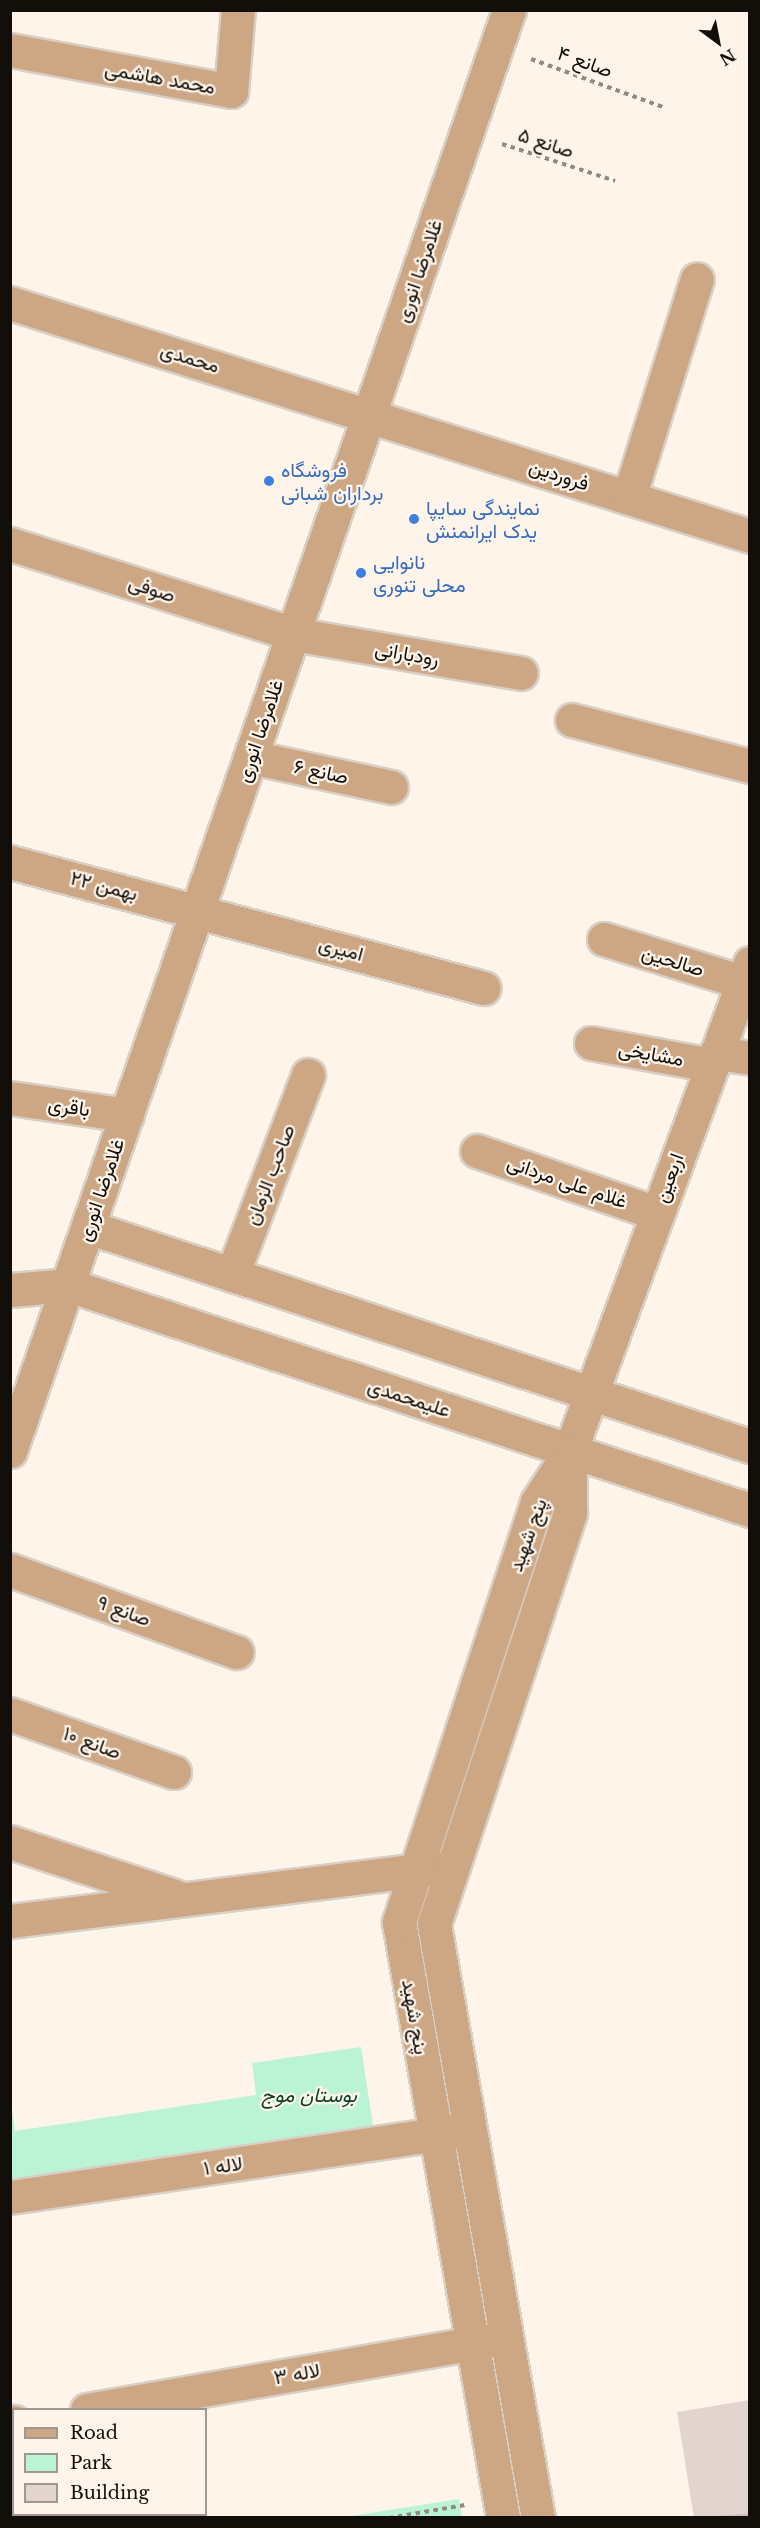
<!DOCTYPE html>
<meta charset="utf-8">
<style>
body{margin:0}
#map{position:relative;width:760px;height:2528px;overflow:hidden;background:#fef4e9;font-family:"Libre Baskerville",Vazirmatn,serif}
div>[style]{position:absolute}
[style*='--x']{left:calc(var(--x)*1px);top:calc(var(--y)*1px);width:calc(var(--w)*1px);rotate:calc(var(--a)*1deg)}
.green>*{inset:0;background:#bbf3d5}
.shadow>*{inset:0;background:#0003}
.building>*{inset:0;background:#e4d4d0}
.path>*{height:4px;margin-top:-2px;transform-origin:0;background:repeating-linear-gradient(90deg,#908a82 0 4.5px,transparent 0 9px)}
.roads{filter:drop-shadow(2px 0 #d8cfc5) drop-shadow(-2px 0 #d8cfc5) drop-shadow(0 2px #d8cfc5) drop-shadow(0 -2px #d8cfc5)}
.minor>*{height:33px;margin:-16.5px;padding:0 16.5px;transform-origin:16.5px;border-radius:16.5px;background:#cda684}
.dots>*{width:16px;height:16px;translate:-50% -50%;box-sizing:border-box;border:3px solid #fef4e9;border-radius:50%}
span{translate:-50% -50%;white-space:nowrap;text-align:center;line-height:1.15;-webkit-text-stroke:4.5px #fef4e9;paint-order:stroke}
.street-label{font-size:20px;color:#120f0b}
.shop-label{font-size:20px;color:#366cbe}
.left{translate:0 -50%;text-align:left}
.park-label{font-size:20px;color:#063e28;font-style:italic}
.frame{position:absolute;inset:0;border:12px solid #120f0b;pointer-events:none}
.legend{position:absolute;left:12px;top:2408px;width:195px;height:108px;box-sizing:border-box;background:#fef4e9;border:2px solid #a09890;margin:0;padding:8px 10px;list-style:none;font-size:18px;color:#120f0b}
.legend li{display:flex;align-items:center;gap:12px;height:30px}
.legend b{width:30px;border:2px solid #a09890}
.north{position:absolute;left:688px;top:12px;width:60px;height:60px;-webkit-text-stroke:4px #fef4e9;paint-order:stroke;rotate:148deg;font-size:16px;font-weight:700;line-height:24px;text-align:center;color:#120f0b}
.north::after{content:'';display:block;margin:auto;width:21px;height:27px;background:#120f0b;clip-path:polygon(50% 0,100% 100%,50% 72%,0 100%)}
</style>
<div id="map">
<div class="green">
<div style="clip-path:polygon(361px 2047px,373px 2125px,11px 2180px,11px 2102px,15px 2131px,256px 2095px,252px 2063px)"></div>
<div style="clip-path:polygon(459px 2499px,462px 2517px,345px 2517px)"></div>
</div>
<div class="shadow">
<div style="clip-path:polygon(750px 2401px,750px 2518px,696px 2518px)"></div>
</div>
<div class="building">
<div style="clip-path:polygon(750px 2400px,750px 2513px,694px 2518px,677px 2412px)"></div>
</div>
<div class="path">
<div style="--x:531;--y:59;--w:140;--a:20"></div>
<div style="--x:502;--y:144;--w:119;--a:18.1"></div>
<div style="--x:389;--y:2518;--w:77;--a:-9.7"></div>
</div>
<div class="roads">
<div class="minor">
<div style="--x:10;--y:50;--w:225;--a:10.5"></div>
<div style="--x:231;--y:91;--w:81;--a:-85.1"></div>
<div style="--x:10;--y:303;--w:776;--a:17.48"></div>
<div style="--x:629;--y:497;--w:228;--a:-72.7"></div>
<div style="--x:10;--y:544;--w:297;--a:17.6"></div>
<div style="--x:293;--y:634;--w:231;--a:9.7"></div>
<div style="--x:572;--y:720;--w:184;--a:14.5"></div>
<div style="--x:251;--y:757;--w:143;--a:12.1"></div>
<div style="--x:10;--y:862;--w:490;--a:14.9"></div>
<div style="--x:604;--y:939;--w:145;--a:17.3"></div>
<div style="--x:591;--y:1043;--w:122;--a:10.4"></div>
<div style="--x:716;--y:1053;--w:34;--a:8"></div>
<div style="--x:10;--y:1098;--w:118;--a:8.3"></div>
<div style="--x:477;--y:1151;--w:189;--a:19.1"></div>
<div style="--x:88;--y:1227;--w:697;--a:18.31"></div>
<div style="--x:232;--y:1275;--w:214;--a:-69.2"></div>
<div style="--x:10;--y:1290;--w:58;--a:-4.9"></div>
<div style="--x:68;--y:1285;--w:718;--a:18.26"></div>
<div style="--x:10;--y:1451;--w:1525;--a:-70.9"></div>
<div style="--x:10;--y:1570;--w:241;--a:19.9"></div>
<div style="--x:10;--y:1714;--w:174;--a:19.5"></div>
<div style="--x:10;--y:1842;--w:173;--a:18.2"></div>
<div style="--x:10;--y:1921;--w:429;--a:-7.1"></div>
<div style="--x:10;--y:2197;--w:452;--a:-8.4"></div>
<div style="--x:87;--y:2410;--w:412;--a:-9.8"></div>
<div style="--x:10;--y:2423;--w:4;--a:-14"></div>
<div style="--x:503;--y:2518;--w:605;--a:-99.9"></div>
<div style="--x:399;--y:1922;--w:442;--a:-71.8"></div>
<div style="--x:537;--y:1502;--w:61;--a:-57.1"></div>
<div style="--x:570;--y:1451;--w:520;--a:-69.75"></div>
<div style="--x:538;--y:2518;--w:603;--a:-99.93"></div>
<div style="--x:434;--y:1924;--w:434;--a:-71.7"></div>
<div style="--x:570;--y:1512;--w:61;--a:-90"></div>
</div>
</div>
<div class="dots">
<div style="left:269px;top:481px;background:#3f7fe0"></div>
<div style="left:414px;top:519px;background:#3f7fe0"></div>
<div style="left:361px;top:573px;background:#3f7fe0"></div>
</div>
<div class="street-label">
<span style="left:585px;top:62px;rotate:20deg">صانع ۴</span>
<span style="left:160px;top:78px;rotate:10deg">محمد هاشمی</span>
<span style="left:546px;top:143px;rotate:18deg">صانع ۵</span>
<span style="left:419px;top:271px;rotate:-71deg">غلامرضا انوری</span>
<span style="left:190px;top:358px;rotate:17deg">محمدی</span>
<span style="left:559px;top:475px;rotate:18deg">فروردین</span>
<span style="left:152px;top:589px;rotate:18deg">صوفی</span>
<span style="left:407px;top:654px;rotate:10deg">رودبارانی</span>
<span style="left:260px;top:731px;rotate:-71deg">غلامرضا انوری</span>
<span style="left:321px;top:772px;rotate:12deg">صانع ۶</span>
<span style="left:104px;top:886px;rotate:14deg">۲۲ بهمن</span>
<span style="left:341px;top:949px;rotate:15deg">امیری</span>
<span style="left:673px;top:961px;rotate:17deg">صالحین</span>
<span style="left:651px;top:1054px;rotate:10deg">مشایخی</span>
<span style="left:69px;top:1107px;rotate:8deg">باقری</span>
<span style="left:270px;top:1175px;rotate:-69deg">صاحب الزمان</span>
<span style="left:669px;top:1178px;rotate:-70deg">اربعین</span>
<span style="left:567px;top:1182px;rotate:19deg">غلام علی مردانی</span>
<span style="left:101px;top:1190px;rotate:-71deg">غلامرضا انوری</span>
<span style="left:409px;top:1398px;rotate:18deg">علیمحمدی</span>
<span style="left:528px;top:1535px;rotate:-70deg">پنج شهید</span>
<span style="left:124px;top:1611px;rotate:20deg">صانع ۹</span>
<span style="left:92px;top:1743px;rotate:20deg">صانع ۱۰</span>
<span style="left:415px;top:2017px;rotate:80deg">پنج شهید</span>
<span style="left:223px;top:2166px;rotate:-8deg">لاله ۱</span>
<span style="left:297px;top:2374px;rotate:-10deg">لاله ۳</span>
</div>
<div class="shop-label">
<span class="left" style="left:281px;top:482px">فروشگاه<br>برداران شبانی</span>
<span class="left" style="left:426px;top:520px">نمایندگی سایپا<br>یدک ایرانمنش</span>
<span class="left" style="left:373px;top:574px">نانوایی<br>محلی تنوری</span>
</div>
<div class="park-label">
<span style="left:309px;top:2095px">بوستان موج</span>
</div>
<div class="frame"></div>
<ul class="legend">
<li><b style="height:8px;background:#cda684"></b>Road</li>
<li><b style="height:16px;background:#bbf3d5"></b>Park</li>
<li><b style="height:16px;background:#e4d4d0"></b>Building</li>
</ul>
<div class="north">N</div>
</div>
